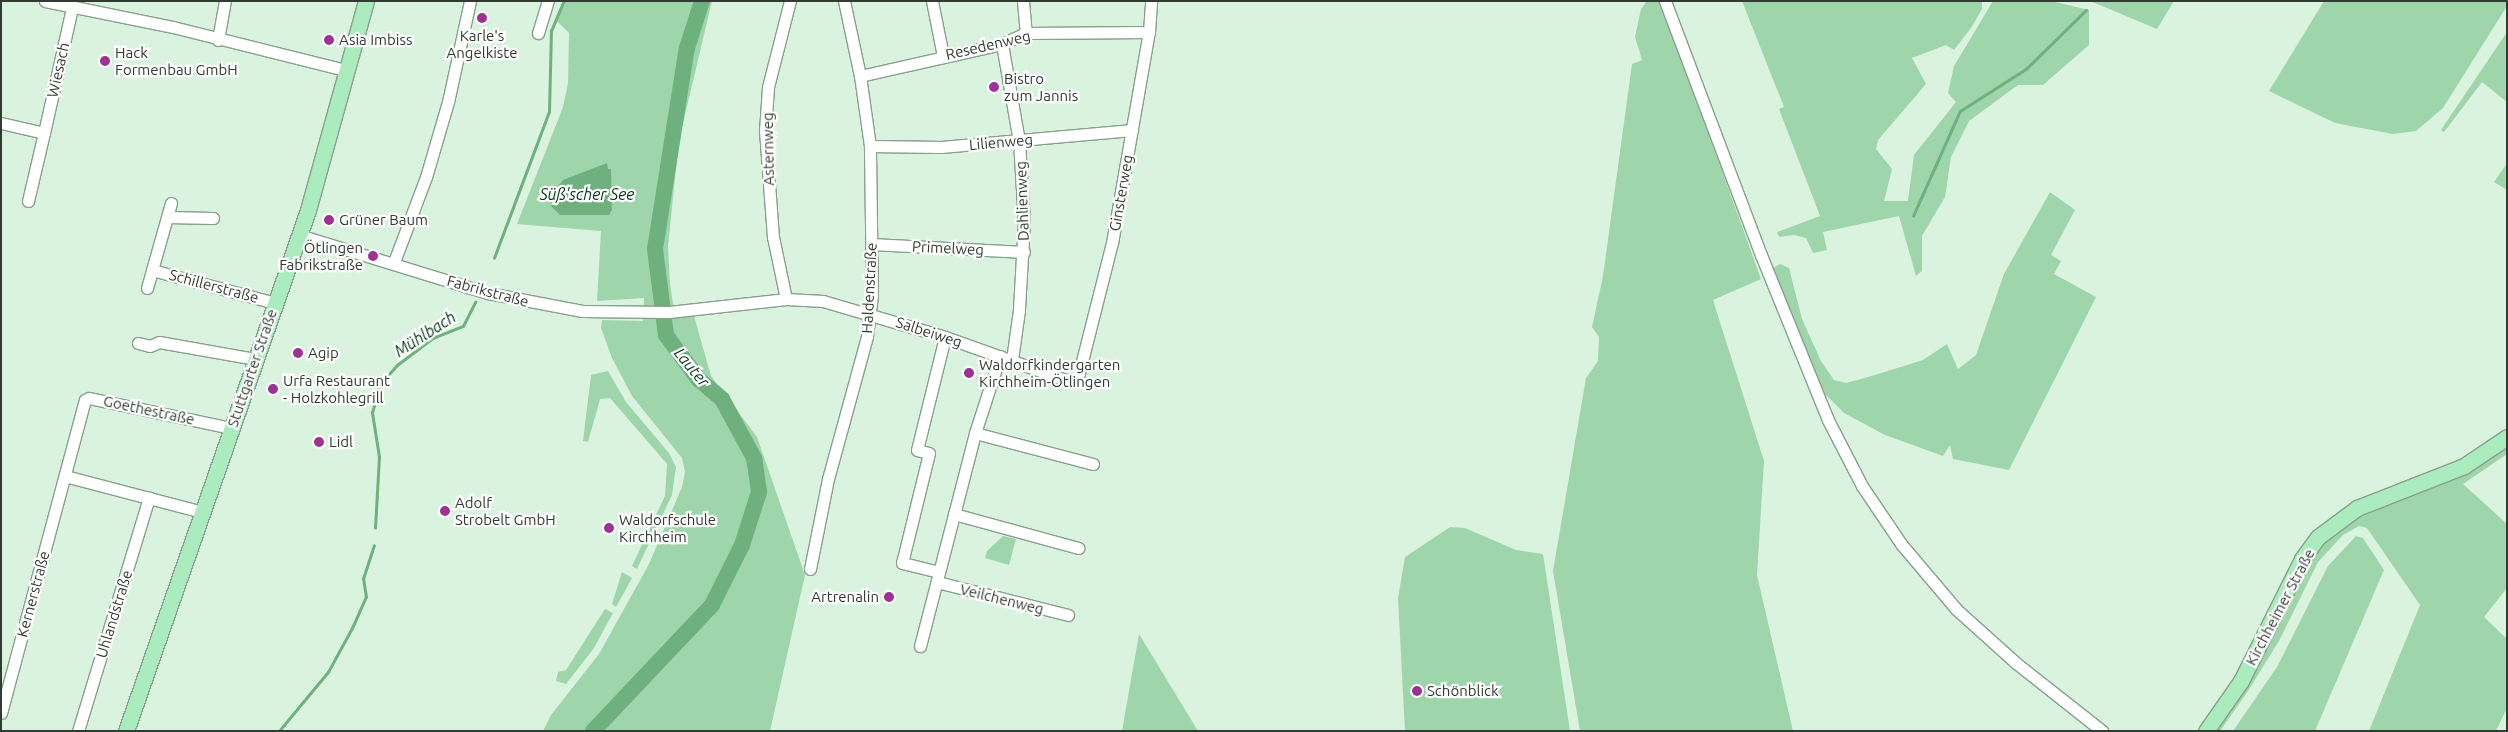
<!DOCTYPE html>
<meta charset="utf-8">
<style>
body{margin:0}
#map{position:relative;width:2508px;height:732px;overflow:hidden;background:#daf3df;font-family:Ubuntu,sans-serif}
div>[style]{position:absolute}
[style*='--x']{left:calc(var(--x)*1px);top:calc(var(--y)*1px);width:calc(var(--w)*1px);rotate:calc(var(--a)*1deg)}
.green>*{inset:0;background:#9fd5aa}
.water>*{inset:0;background:#6eb17f}
.stream>*{height:2.5px;margin:-1.25px;padding:0 1.25px;transform-origin:1.25px;border-radius:1.25px;background:#6eb17f}
.river>*{height:16px;margin:-8px;padding:0 8px;transform-origin:8px;border-radius:8px;background:#6eb17f}
.roads{filter:drop-shadow(1px 0 #88a08d) drop-shadow(-1px 0 #88a08d) drop-shadow(0 1px #88a08d) drop-shadow(0 -1px #88a08d)}
.minor>*{height:11px;margin:-5.5px;padding:0 5.5px;transform-origin:5.5px;border-radius:5.5px;background:#fff}
.major>*{height:15px;margin:-7.5px;padding:0 7.5px;transform-origin:7.5px;border-radius:7.5px;background:#aaecbd}
.dots>*{width:14px;height:14px;translate:-50% -50%;box-sizing:border-box;border:2px solid #fff;border-radius:50%}
span{translate:-50% -50%;white-space:nowrap;text-align:center;line-height:1.15;-webkit-text-stroke:4.5px #fff;paint-order:stroke}
.poi-label{font-size:15px;color:#313b33}
.left{translate:0 -50%;text-align:left}
.right{translate:-100% -50%;text-align:right}
.street-label{font-size:15px;color:#313b33}
.water-label{font-size:16px;color:#013616;font-style:italic}
.frame{position:absolute;inset:0;border:2px solid #313b33;pointer-events:none}
</style>
<div id="map">
<div class="green">
<div style="clip-path:polygon(564px 1px,712px 1px,679px 140px,668px 246px,670px 284px,675px 317px,694px 316px,711px 376px,757px 437px,805px 575px,770px 731px,543px 731px,551px 715px,599px 654px,649px 564px,682px 487px,685px 472px,682px 458px,632px 396px,612px 358px,601px 328px,602px 320px,643px 321px,644px 298px,597px 301px,601px 231px,517px 224px,563px 107px,568px 83px,569px 33px,555px 19px)"></div>
<div style="clip-path:polygon(1647px 1px,1660px 1px,1662px 4px,1761px 279px,1713px 300px,1764px 461px,1757px 575px,1793px 731px,1580px 731px,1553px 571px,1586px 378px,1598px 361px,1599px 337px,1592px 327px,1603px 276px,1632px 64px,1642px 60px,1635px 37px,1641px 9px)"></div>
<div style="clip-path:polygon(1742px 1px,1982px 1px,1982px 9px,1971px 28px,1954px 50px,1946px 45px,1912px 58px,1926px 84px,1878px 140px,1876px 149px,1892px 169px,1884px 201px,1908px 201px,1914px 155px,1956px 102px,1948px 93px,1954px 66px,1993px 1px,2051px 1px,2089px 10px,2089px 45px,2043px 85px,2018px 85px,1969px 121px,1951px 157px,1945px 197px,1922px 236px,1922px 271px,1916px 276px,1899px 216px,1823px 232px,1827px 250px,1813px 253px,1806px 238px,1794px 235px,1779px 237px,1777px 232px,1820px 216px,1779px 109px,1784px 107px)"></div>
<div style="clip-path:polygon(2090px 1px,2174px 1px,2157px 29px)"></div>
<div style="clip-path:polygon(2324px 1px,2507px 1px,2507px 6px,2443px 108px,2416px 131px,2393px 134px,2335px 123px,2269px 91px)"></div>
<div style="clip-path:polygon(2507px 32px,2507px 102px,2482px 82px,2444px 132px,2441px 130px)"></div>
<div style="clip-path:polygon(2507px 163px,2507px 190px,2494px 182px)"></div>
<div style="clip-path:polygon(2050px 192px,2075px 210px,2051px 255px,2061px 261px,2054px 274px,2096px 297px,2009px 470px,1953px 459px,1950px 445px,1943px 456px,1885px 435px,1844px 413px,1820px 389px,1775px 280px,1773px 268px,1780px 264px,1789px 268px,1802px 319px,1821px 361px,1834px 380px,1846px 383px,1875px 375px,1923px 360px,1947px 344px,1958px 369px,1976px 355px,2004px 274px)"></div>
<div style="clip-path:polygon(608px 371px,626px 402px,669px 453px,676px 467px,672px 495px,637px 569px,632px 566px,665px 496px,667px 464px,610px 398px,600px 399px,588px 442px,583px 441px,591px 375px)"></div>
<div style="clip-path:polygon(2507px 444px,2507px 454px,2463px 484px,2507px 524px,2507px 588px,2484px 617px,2507px 639px,2507px 708px,2496px 731px,2369px 731px,2420px 605px,2367px 528px,2359px 526px,2343px 535px,2318px 562px,2279px 641px,2248px 691px,2220px 731px,2211px 731px,2311px 556px,2343px 525px,2360px 514px,2448px 481px)"></div>
<div style="clip-path:polygon(1450px 527px,1465px 528px,1516px 550px,1543px 554px,1570px 731px,1405px 731px,1398px 598px,1405px 557px)"></div>
<div style="clip-path:polygon(1003px 536px,1016px 539px,1009px 565px,985px 558px,987px 551px)"></div>
<div style="clip-path:polygon(2356px 536px,2363px 538px,2384px 570px,2315px 731px,2233px 731px,2277px 667px,2328px 566px)"></div>
<div style="clip-path:polygon(622px 572px,632px 578px,616px 607px,612px 604px)"></div>
<div style="clip-path:polygon(605px 609px,613px 613px,594px 648px,566px 684px,556px 681px,558px 672px,566px 670px)"></div>
<div style="clip-path:polygon(1139px 634px,1198px 731px,1122px 731px)"></div>
</div>
<div class="water">
<div style="clip-path:polygon(607px 163px,608px 169px,611px 169px,612px 210px,609px 215px,560px 215px,551px 206px,550px 196px,563px 180px)"></div>
</div>
<div class="stream">
<div style="--x:1913;--y:216;--w:115;--a:-65.9"></div>
<div style="--x:1960;--y:111;--w:78;--a:-32.5"></div>
<div style="--x:2026;--y:69;--w:84;--a:-44.5"></div>
<div style="--x:494;--y:258;--w:156;--a:-69.4"></div>
<div style="--x:549;--y:112;--w:81;--a:-88.6"></div>
<div style="--x:551;--y:31;--w:33;--a:-67"></div>
<div style="--x:375;--y:528;--w:71;--a:-86.8"></div>
<div style="--x:379;--y:457;--w:45;--a:-99"></div>
<div style="--x:372;--y:413;--w:30;--a:-75"></div>
<div style="--x:380;--y:384;--w:25;--a:-48"></div>
<div style="--x:397;--y:365;--w:45;--a:-36.9"></div>
<div style="--x:433;--y:338;--w:32;--a:-22"></div>
<div style="--x:463;--y:326;--w:27;--a:-63"></div>
<div style="--x:279;--y:731;--w:77;--a:-50.3"></div>
<div style="--x:328;--y:672;--w:50;--a:-61.4"></div>
<div style="--x:352;--y:628;--w:34;--a:-66"></div>
<div style="--x:366;--y:597;--w:18;--a:-99"></div>
<div style="--x:363;--y:579;--w:35;--a:-72"></div>
</div>
<div class="river">
<div style="--x:593;--y:731;--w:173;--a:-46.6"></div>
<div style="--x:712;--y:605;--w:67;--a:-63.4"></div>
<div style="--x:742;--y:545;--w:56;--a:-72.2"></div>
<div style="--x:759;--y:492;--w:34;--a:-98"></div>
<div style="--x:754;--y:458;--w:67;--a:-118.5"></div>
<div style="--x:722;--y:399;--w:30;--a:-140"></div>
<div style="--x:699;--y:380;--w:56;--a:-126.3"></div>
<div style="--x:666;--y:335;--w:87;--a:-97.3"></div>
<div style="--x:655;--y:249;--w:204;--a:-81"></div>
<div style="--x:687;--y:48;--w:49;--a:-72.3"></div>
</div>
<div class="roads">
<div class="minor">
<div style="--x:45;--y:1;--w:131;--a:11.5"></div>
<div style="--x:173;--y:27;--w:178;--a:14"></div>
<div style="--x:932;--y:1;--w:56;--a:78.7"></div>
<div style="--x:1023;--y:1;--w:32;--a:85"></div>
<div style="--x:1665;--y:1;--w:272;--a:69.3"></div>
<div style="--x:1761;--y:255;--w:178;--a:67.9"></div>
<div style="--x:1828;--y:420;--w:74;--a:62.7"></div>
<div style="--x:1862;--y:486;--w:71;--a:55.9"></div>
<div style="--x:1902;--y:545;--w:84;--a:49.8"></div>
<div style="--x:1956;--y:609;--w:81;--a:42"></div>
<div style="--x:2016;--y:663;--w:110;--a:38.3"></div>
<div style="--x:538;--y:33;--w:34;--a:-73"></div>
<div style="--x:218;--y:40;--w:40;--a:-80"></div>
<div style="--x:1002;--y:44;--w:98;--a:80.1"></div>
<div style="--x:1019;--y:141;--w:81;--a:86.5"></div>
<div style="--x:1024;--y:222;--w:88;--a:93.3"></div>
<div style="--x:1019;--y:310;--w:50;--a:98"></div>
<div style="--x:860;--y:76;--w:146;--a:-12.7"></div>
<div style="--x:1002;--y:44;--w:26;--a:-25"></div>
<div style="--x:1026;--y:33;--w:123;--a:-0.5"></div>
<div style="--x:1;--y:123;--w:44;--a:13.1"></div>
<div style="--x:44;--y:133;--w:128;--a:-77.4"></div>
<div style="--x:870;--y:146;--w:71;--a:0.8"></div>
<div style="--x:941;--y:147;--w:192;--a:-5.1"></div>
<div style="--x:28;--y:201;--w:70;--a:-76.8"></div>
<div style="--x:171;--y:203;--w:70;--a:105.8"></div>
<div style="--x:152;--y:270;--w:127;--a:15"></div>
<div style="--x:167;--y:217;--w:46;--a:1.2"></div>
<div style="--x:299;--y:235;--w:198;--a:17.1"></div>
<div style="--x:488;--y:293;--w:96;--a:10.8"></div>
<div style="--x:582;--y:311;--w:87;--a:0.7"></div>
<div style="--x:669;--y:312;--w:118;--a:-6.3"></div>
<div style="--x:786;--y:299;--w:37;--a:3"></div>
<div style="--x:823;--y:301;--w:127;--a:16.4"></div>
<div style="--x:945;--y:337;--w:128;--a:19.6"></div>
<div style="--x:1066;--y:380;--w:8;--a:-7"></div>
<div style="--x:1074;--y:379;--w:8;--a:-50"></div>
<div style="--x:1079;--y:373;--w:134;--a:-75.8"></div>
<div style="--x:1112;--y:243;--w:214;--a:-80.1"></div>
<div style="--x:1149;--y:32;--w:31;--a:-86"></div>
<div style="--x:872;--y:244;--w:152;--a:3"></div>
<div style="--x:394;--y:262;--w:91;--a:-69.4"></div>
<div style="--x:426;--y:177;--w:78;--a:-73.7"></div>
<div style="--x:448;--y:102;--w:103;--a:-77.7"></div>
<div style="--x:147;--y:288;--w:19;--a:-74"></div>
<div style="--x:786;--y:299;--w:63;--a:-101.8"></div>
<div style="--x:773;--y:237;--w:106;--a:-94.3"></div>
<div style="--x:765;--y:131;--w:44;--a:-86.1"></div>
<div style="--x:768;--y:87;--w:89;--a:-75.7"></div>
<div style="--x:138;--y:343;--w:12;--a:14"></div>
<div style="--x:150;--y:346;--w:10;--a:-24"></div>
<div style="--x:159;--y:342;--w:97;--a:10"></div>
<div style="--x:1000;--y:356;--w:81;--a:108"></div>
<div style="--x:975;--y:433;--w:122;--a:14.7"></div>
<div style="--x:65;--y:476;--w:142;--a:14.7"></div>
<div style="--x:954;--y:514;--w:129;--a:15.3"></div>
<div style="--x:810;--y:569;--w:92;--a:-78.7"></div>
<div style="--x:828;--y:479;--w:148;--a:-74.7"></div>
<div style="--x:867;--y:336;--w:41;--a:-83"></div>
<div style="--x:872;--y:295;--w:149;--a:-90.8"></div>
<div style="--x:870;--y:146;--w:71;--a:-98.1"></div>
<div style="--x:860;--y:76;--w:77;--a:-102"></div>
<div style="--x:939;--y:572;--w:38;--a:-166"></div>
<div style="--x:902;--y:563;--w:113;--a:-76.2"></div>
<div style="--x:929;--y:453;--w:12;--a:-166"></div>
<div style="--x:917;--y:450;--w:116;--a:-76.1"></div>
<div style="--x:937;--y:582;--w:135;--a:14.1"></div>
<div style="--x:920;--y:646;--w:220;--a:-75.5"></div>
<div style="--x:1;--y:713;--w:324;--a:-75"></div>
<div style="--x:85;--y:400;--w:4;--a:-27"></div>
<div style="--x:89;--y:398;--w:145;--a:11.9"></div>
<div style="--x:78;--y:731;--w:244;--a:-73.1"></div>
</div>
<div class="major">
<div style="--x:126;--y:731;--w:552;--a:-70.74"></div>
<div style="--x:308;--y:210;--w:217;--a:-74.5"></div>
<div style="--x:2206;--y:731;--w:61;--a:-55"></div>
<div style="--x:2241;--y:681;--w:136;--a:-63.4"></div>
<div style="--x:2302;--y:559;--w:27;--a:-54"></div>
<div style="--x:2318;--y:537;--w:49;--a:-36.6"></div>
<div style="--x:2357;--y:508;--w:115;--a:-21.4"></div>
<div style="--x:2464;--y:466;--w:52;--a:-34"></div>
</div>
</div>
<div class="dots">
<div style="left:482px;top:18px;background:#9c3294"></div>
<div style="left:329px;top:40px;background:#9c3294"></div>
<div style="left:105px;top:61px;background:#9c3294"></div>
<div style="left:994px;top:87px;background:#9c3294"></div>
<div style="left:329px;top:220px;background:#9c3294"></div>
<div style="left:373px;top:256px;background:#9c3294"></div>
<div style="left:298px;top:353px;background:#9c3294"></div>
<div style="left:969px;top:373px;background:#9c3294"></div>
<div style="left:273px;top:389px;background:#9c3294"></div>
<div style="left:319px;top:442px;background:#9c3294"></div>
<div style="left:445px;top:511px;background:#9c3294"></div>
<div style="left:609px;top:528px;background:#9c3294"></div>
<div style="left:889px;top:597px;background:#9c3294"></div>
<div style="left:1417px;top:691px;background:#9c3294"></div>
</div>
<div class="poi-label">
<span style="left:482px;top:44px">Karle's<br>Angelkiste</span>
<span class="left" style="left:339px;top:40px">Asia Imbiss</span>
<span class="left" style="left:115px;top:61px">Hack<br>Formenbau GmbH</span>
<span class="left" style="left:1004px;top:87px">Bistro<br>zum Jannis</span>
<span class="left" style="left:339px;top:220px">Grüner Baum</span>
<span class="right" style="left:363px;top:256px">Ötlingen<br>Fabrikstraße</span>
<span class="left" style="left:308px;top:353px">Agip</span>
<span class="left" style="left:979px;top:373px">Waldorfkindergarten<br>Kirchheim-Ötlingen</span>
<span class="left" style="left:283px;top:389px">Urfa Restaurant<br>- Holzkohlegrill</span>
<span class="left" style="left:329px;top:442px">Lidl</span>
<span class="left" style="left:455px;top:511px">Adolf<br>Strobelt GmbH</span>
<span class="left" style="left:619px;top:528px">Waldorfschule<br>Kirchheim</span>
<span class="right" style="left:879px;top:597px">Artrenalin</span>
<span class="left" style="left:1427px;top:691px">Schönblick</span>
</div>
<div class="street-label">
<span style="left:988px;top:45px;rotate:-13deg">Resedenweg</span>
<span style="left:58px;top:70px;rotate:-77deg">Wiesach</span>
<span style="left:1001px;top:142px;rotate:-5deg">Lilienweg</span>
<span style="left:768px;top:149px;rotate:-91deg">Asternweg</span>
<span style="left:1121px;top:193px;rotate:-80deg">Ginsterweg</span>
<span style="left:1022px;top:201px;rotate:-92deg">Dahlienweg</span>
<span style="left:948px;top:248px;rotate:3deg">Primelweg</span>
<span style="left:214px;top:286px;rotate:15deg">Schillerstraße</span>
<span style="left:869px;top:288px;rotate:-87deg">Haldenstraße</span>
<span style="left:488px;top:291px;rotate:15deg">Fabrikstraße</span>
<span style="left:929px;top:332px;rotate:18deg">Salbeiweg</span>
<span style="left:252px;top:368px;rotate:-71deg">Stuttgarter Straße</span>
<span style="left:149px;top:410px;rotate:12deg">Goethestraße</span>
<span style="left:33px;top:594px;rotate:-75deg">Kernerstraße</span>
<span style="left:1002px;top:599px;rotate:14deg">Veilchenweg</span>
<span style="left:2280px;top:607px;rotate:-62deg">Kirchheimer Straße</span>
<span style="left:114px;top:614px;rotate:-73deg">Uhlandstraße</span>
</div>
<div class="water-label">
<span style="left:587px;top:194px">Süß'scher See</span>
<span style="left:425px;top:334px;rotate:-33deg">Mühlbach</span>
<span style="left:692px;top:367px;rotate:50deg">Lauter</span>
</div>
<div class="frame"></div>
</div>
